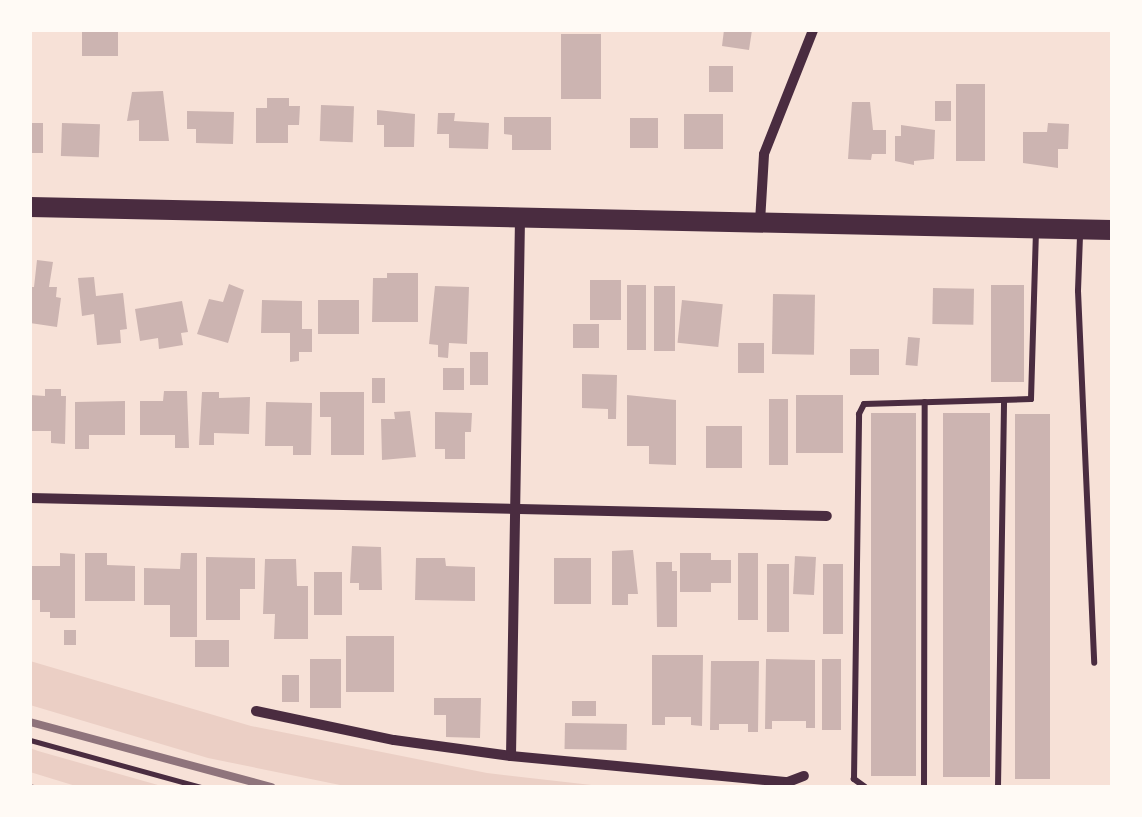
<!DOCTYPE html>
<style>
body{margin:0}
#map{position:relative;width:1142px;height:817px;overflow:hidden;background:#f7e1d7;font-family:"IBM Plex Serif",serif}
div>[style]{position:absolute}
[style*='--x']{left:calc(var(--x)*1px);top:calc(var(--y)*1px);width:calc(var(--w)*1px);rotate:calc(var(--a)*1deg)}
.green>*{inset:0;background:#ebcfc5}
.building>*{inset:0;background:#ccb4b1;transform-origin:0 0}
.path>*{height:5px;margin:-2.5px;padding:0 2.5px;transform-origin:2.5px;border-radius:2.5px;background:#4a2c40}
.service>*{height:6px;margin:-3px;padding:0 3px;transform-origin:3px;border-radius:3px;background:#4a2c40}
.minor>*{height:10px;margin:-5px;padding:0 5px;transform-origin:5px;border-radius:5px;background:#4a2c40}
.primary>*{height:20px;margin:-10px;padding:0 10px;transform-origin:10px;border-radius:10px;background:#4a2c40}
.tram>*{height:2.5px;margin:-1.25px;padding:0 1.25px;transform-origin:1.25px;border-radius:1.25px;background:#8f747c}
.rail>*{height:8px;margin:-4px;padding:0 4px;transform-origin:4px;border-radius:4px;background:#8f747c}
span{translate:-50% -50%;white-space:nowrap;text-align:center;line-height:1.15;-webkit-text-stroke:8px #fffaf5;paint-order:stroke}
.frame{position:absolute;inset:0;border:32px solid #fffaf5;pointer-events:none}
</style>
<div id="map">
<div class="green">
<div style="clip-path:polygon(30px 661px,251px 726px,487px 773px,609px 787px,350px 787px,208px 758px,30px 705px)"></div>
<div style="clip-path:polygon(30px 748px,38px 751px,165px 787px,79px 787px,30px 772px)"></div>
</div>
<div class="building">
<div style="left:82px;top:30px;width:36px;height:26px"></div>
<div style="clip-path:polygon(724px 30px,752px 30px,749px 50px,722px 46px)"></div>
<div style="left:561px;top:34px;width:40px;height:65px"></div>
<div style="left:709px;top:66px;width:24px;height:26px"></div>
<div style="left:956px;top:84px;width:29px;height:77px"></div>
<div style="clip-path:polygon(163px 91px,169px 141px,139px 141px,139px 120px,127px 121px,132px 92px)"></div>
<div style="clip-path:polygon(267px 98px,289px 98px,289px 106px,300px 106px,299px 125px,288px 125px,288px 143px,256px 143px,256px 108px,267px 108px)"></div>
<div style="left:935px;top:101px;width:16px;height:20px"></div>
<div style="clip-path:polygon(852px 102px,870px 102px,873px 130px,886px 130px,886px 154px,872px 154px,871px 160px,848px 159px)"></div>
<div style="left:321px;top:105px;width:33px;height:36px;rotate:2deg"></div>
<div style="clip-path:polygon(377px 110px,415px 114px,414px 147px,384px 147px,384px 125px,377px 125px)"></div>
<div style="clip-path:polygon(187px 111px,234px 112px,233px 144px,196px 143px,196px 129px,187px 129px)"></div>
<div style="clip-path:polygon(438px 113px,455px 113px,454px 121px,489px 123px,488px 149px,449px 148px,449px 134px,437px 134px)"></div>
<div style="left:684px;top:114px;width:39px;height:35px"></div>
<div style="clip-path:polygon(504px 117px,551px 117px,551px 150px,512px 150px,512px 135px,504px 134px)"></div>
<div style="left:630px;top:118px;width:28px;height:30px"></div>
<div style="left:30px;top:123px;width:13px;height:30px"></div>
<div style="left:62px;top:123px;width:38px;height:33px;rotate:2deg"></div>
<div style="clip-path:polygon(1048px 123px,1069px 124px,1068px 149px,1058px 149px,1058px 168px,1023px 163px,1023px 132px,1047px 132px)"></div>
<div style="clip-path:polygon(901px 125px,935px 130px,934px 159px,914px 161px,914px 165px,895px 161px,895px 136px,901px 136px)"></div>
<div style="clip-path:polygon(37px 260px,53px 262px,49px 287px,57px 287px,56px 297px,61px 298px,57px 327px,30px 323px,30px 287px,34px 287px)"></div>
<div style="clip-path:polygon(387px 273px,418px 273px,418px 322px,372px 322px,373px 278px,387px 278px)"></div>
<div style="clip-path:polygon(94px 277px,96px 296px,123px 293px,127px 329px,120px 330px,121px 343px,97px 345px,94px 314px,82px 316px,78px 278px)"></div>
<div style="left:590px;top:280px;width:31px;height:40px"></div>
<div style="clip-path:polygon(229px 284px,244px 290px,228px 343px,197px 334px,209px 299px,223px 302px)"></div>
<div style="left:627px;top:285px;width:19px;height:65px"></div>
<div style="left:991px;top:285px;width:33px;height:97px"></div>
<div style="clip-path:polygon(435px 286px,469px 287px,467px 344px,449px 343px,448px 358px,438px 357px,438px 345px,429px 344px)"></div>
<div style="left:654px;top:286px;width:21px;height:65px"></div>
<div style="left:933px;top:288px;width:41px;height:36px;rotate:1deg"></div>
<div style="left:773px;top:294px;width:42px;height:60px;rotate:1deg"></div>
<div style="clip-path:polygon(262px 300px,302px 301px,302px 329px,312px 329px,312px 352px,299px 352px,299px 361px,290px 362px,290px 333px,261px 333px)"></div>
<div style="left:359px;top:300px;width:34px;height:41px;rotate:90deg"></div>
<div style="left:682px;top:300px;width:41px;height:43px;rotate:6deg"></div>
<div style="clip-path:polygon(182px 301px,188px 332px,181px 333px,183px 345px,159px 349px,158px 338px,140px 341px,135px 309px)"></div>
<div style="left:573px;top:324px;width:26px;height:24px"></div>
<div style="left:908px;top:337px;width:12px;height:28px;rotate:5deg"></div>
<div style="left:738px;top:343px;width:26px;height:30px"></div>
<div style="left:850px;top:349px;width:29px;height:26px"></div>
<div style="left:470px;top:352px;width:18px;height:33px"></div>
<div style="left:443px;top:368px;width:21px;height:22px"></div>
<div style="clip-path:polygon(582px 374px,617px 375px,616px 419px,608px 419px,608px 409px,582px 408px)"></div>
<div style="left:372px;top:378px;width:13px;height:25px"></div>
<div style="clip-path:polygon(45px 389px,61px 389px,61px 396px,66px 396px,65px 444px,51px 443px,51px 431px,30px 431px,30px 395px,45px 396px)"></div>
<div style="clip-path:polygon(164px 391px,187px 391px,189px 448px,175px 448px,175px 435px,140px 435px,140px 401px,163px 401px)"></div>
<div style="clip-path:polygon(202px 392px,219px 392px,219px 398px,250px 397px,249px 434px,214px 433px,214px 445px,199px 445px)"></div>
<div style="clip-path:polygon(320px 392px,364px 392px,364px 455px,331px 455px,331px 417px,320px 417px)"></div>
<div style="clip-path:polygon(627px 395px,676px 400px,676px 465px,649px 464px,649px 446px,627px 446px)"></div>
<div style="left:796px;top:395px;width:47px;height:58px"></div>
<div style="left:769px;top:399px;width:19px;height:66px"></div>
<div style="clip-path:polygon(125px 401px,125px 435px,89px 435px,89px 449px,75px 449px,75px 402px)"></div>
<div style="clip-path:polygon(266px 402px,312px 403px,311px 455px,293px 455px,293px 446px,265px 446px)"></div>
<div style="clip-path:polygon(410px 411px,416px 457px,382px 460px,381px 419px,395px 419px,394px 412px)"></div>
<div style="clip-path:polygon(435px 412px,472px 413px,471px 432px,465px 432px,465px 459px,445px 459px,445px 449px,435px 449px)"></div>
<div style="left:871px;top:413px;width:45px;height:363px"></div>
<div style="left:943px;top:413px;width:47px;height:364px"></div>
<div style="left:1015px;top:414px;width:35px;height:365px"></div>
<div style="left:706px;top:426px;width:36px;height:42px"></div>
<div style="clip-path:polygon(352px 546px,381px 547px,382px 590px,359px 590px,359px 583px,350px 583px)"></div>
<div style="clip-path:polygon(633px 550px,638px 594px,628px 594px,628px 605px,612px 605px,612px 551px)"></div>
<div style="clip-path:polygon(60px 553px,75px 554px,75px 618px,50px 618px,50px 612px,40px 612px,40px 600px,30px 600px,30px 566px,60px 566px)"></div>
<div style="clip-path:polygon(85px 553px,107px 553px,107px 565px,135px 566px,135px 601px,85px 601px)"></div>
<div style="clip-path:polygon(181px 553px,197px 553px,197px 637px,170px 637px,170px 605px,144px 605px,144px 568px,180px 569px)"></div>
<div style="clip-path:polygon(680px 553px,711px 553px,711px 560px,731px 560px,731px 583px,711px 583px,711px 592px,680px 592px)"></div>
<div style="left:738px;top:553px;width:20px;height:67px"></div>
<div style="left:795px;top:556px;width:21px;height:38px;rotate:3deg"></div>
<div style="clip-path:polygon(206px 557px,255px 558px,255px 589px,240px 589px,240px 620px,206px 620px)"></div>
<div style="clip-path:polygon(416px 558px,445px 558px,446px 566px,475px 567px,475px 601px,415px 600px)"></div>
<div style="left:554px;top:558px;width:37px;height:46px"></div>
<div style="clip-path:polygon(265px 559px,296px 559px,297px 586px,308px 586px,308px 639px,274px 639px,275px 614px,263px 614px)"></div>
<div style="clip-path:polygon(656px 562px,672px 562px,672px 571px,677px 571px,677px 627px,657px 627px)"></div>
<div style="left:767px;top:564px;width:22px;height:68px"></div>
<div style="left:823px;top:564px;width:20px;height:70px"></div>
<div style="left:342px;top:572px;width:43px;height:28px;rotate:90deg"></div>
<div style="left:64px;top:630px;width:12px;height:15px"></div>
<div style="left:346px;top:636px;width:48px;height:56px"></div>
<div style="left:195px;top:640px;width:34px;height:27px"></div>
<div style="clip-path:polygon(652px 655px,703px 655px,702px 726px,691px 725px,691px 717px,665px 717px,665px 725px,652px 725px)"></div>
<div style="left:310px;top:659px;width:31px;height:49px"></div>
<div style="clip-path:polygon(766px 659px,815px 660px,815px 728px,806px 728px,806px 721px,772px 721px,772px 729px,765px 729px)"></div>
<div style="left:822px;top:659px;width:19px;height:71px"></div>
<div style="clip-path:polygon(711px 661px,759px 661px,758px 732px,748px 732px,748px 724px,719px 724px,719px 730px,710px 730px)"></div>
<div style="left:282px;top:675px;width:17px;height:27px"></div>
<div style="clip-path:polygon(434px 698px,481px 698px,480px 738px,446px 737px,446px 715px,434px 715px)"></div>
<div style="left:572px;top:701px;width:24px;height:15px"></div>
<div style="left:565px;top:723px;width:62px;height:26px;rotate:1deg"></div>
</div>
<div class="path">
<div style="--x:30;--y:740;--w:177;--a:15.4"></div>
</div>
<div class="service">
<div style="--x:1080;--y:236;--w:55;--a:92.1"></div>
<div style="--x:1078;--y:291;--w:372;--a:87.5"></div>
<div style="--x:865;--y:787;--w:14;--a:-144"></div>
<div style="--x:854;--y:779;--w:365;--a:-89.2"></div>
<div style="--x:859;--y:414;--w:11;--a:-63"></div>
<div style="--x:864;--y:404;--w:167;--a:-1.7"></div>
<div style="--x:1031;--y:399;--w:165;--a:-88.3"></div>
<div style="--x:924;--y:787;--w:385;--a:-89.9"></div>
<div style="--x:998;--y:787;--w:387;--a:-89.1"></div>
</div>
<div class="minor">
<div style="--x:760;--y:222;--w:68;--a:-86.6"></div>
<div style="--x:764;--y:154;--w:133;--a:-68.4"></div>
<div style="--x:30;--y:498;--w:797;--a:1.29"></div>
<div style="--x:256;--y:711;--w:141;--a:11.9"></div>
<div style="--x:394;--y:740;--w:118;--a:7.8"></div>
<div style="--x:511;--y:756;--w:278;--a:5.4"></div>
<div style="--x:788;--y:782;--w:17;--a:-21"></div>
<div style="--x:511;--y:756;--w:539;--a:-89.04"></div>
</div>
<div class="primary">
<div style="--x:30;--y:207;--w:1082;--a:1.22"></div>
</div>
<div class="tram">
<div style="--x:30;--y:785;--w:7;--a:16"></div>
</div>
<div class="rail">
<div style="--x:30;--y:722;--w:250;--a:15.1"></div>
</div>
<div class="frame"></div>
</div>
